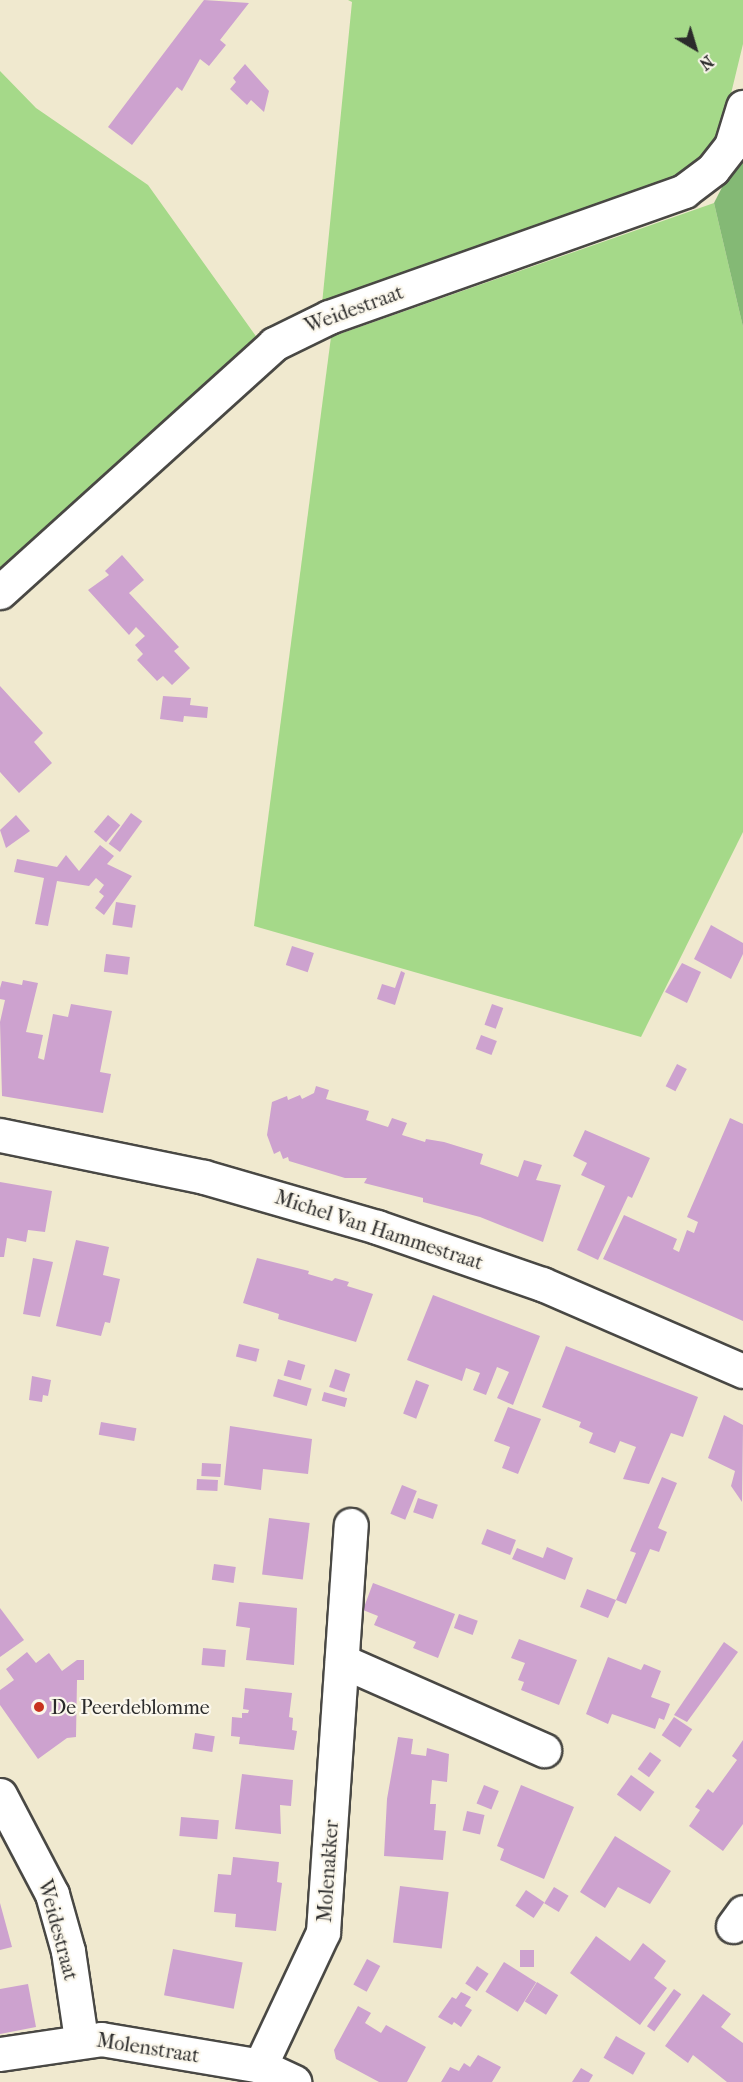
<!DOCTYPE html>
<style>
body{margin:0}
#map{position:relative;width:743px;height:2082px;overflow:hidden;background:#f0e9cf;font-family:"IM FELL French Canon",serif}
div>[style]{position:absolute}
[style*='--x']{left:calc(var(--x)*1px);top:calc(var(--y)*1px);width:calc(var(--w)*1px);rotate:calc(var(--a)*1deg)}
.green>*{inset:0;background:#a5d989}
.forest>*{inset:0;background:#84b975}
.building>*{inset:0;background:#cda2cf;transform-origin:0 0}
.roads{filter:drop-shadow(2px 0 #494844) drop-shadow(-2px 0 #494844) drop-shadow(0 2px #494844) drop-shadow(0 -2px #494844)}
.minor>*{height:33px;margin:-16.5px;padding:0 16.5px;transform-origin:16.5px;border-radius:16.5px;background:#fff}
.dots>*{width:16px;height:16px;translate:-50% -50%;box-sizing:border-box;border:3px solid #fbf7ec;border-radius:50%}
span{translate:-50% -50%;white-space:nowrap;text-align:center;line-height:1.15;-webkit-text-stroke:4.5px #fbf7ec;paint-order:stroke}
.street-label{font-size:20px;color:#2b2b2b}
.poi-label{font-size:20px;color:#2b2b2b}
.left{translate:0 -50%;text-align:left}
.north{position:absolute;left:665px;top:18px;width:60px;height:60px;-webkit-text-stroke:4px #fbf7ec;paint-order:stroke;rotate:142deg;font-size:16px;font-weight:700;line-height:24px;text-align:center;color:#2b2b2b}
.north::after{content:'';display:block;margin:auto;width:21px;height:27px;background:#2b2b2b;clip-path:polygon(50% 0,100% 100%,50% 72%,0 100%)}
</style>
<div id="map">
<div class="green">
<div style="clip-path:polygon(348px 0,743px 0,743px 44px,722px 131px,701px 157px,672px 178px,322px 304px,352px 2px)"></div>
<div style="clip-path:polygon(0 71px,36px 108px,148px 185px,258px 339px,0 575px)"></div>
<div style="clip-path:polygon(714px 203px,743px 327px,743px 832px,641px 1037px,254px 926px,331px 337px)"></div>
</div>
<div class="forest">
<div style="clip-path:polygon(743px 146px,743px 327px,714px 203px)"></div>
</div>
<div class="building">
<div style="clip-path:polygon(204px 0,249px 3px,220px 40px,226px 45px,209px 66px,200px 59px,182px 91px,177px 87px,132px 145px,108px 127px)"></div>
<div style="clip-path:polygon(245px 64px,269px 91px,264px 112px,251px 100px,247px 105px,230px 89px,236px 82px,233px 78px)"></div>
<div style="clip-path:polygon(122px 555px,144px 580px,129px 593px,179px 647px,174px 651px,190px 668px,172px 685px,163px 676px,157px 681px,137px 660px,143px 654px,135px 645px,145px 636px,136px 627px,129px 635px,88px 590px,109px 575px,105px 571px)"></div>
<div style="clip-path:polygon(0 686px,43px 733px,34px 742px,52px 763px,19px 793px,0 772px)"></div>
<div style="clip-path:polygon(163px 696px,191px 698px,190px 705px,208px 707px,207px 718px,184px 716px,183px 722px,160px 719px)"></div>
<div style="left:131px;top:813px;width:14px;height:38px;rotate:36deg"></div>
<div style="clip-path:polygon(16px 815px,30px 831px,6px 848px,0 830px)"></div>
<div style="left:108px;top:815px;width:16px;height:22px;rotate:40deg"></div>
<div style="clip-path:polygon(100px 845px,114px 856px,107px 864px,132px 876px,104px 915px,95px 908px,104px 896px,99px 892px,104px 885px,96px 878px,89px 886px,57px 881px,48px 926px,35px 924px,44px 878px,14px 872px,17px 859px,57px 867px,66px 855px,79px 871px)"></div>
<div style="left:116px;top:902px;width:20px;height:23px;rotate:9deg"></div>
<div style="clip-path:polygon(711px 925px,743px 943px,743px 954px,731px 979px,694px 959px)"></div>
<div style="left:292px;top:946px;width:23px;height:20px;rotate:18deg"></div>
<div style="left:106px;top:954px;width:24px;height:18px;rotate:7deg"></div>
<div style="clip-path:polygon(682px 963px,701px 972px,687px 1003px,665px 992px)"></div>
<div style="clip-path:polygon(401px 971px,405px 973px,395px 1005px,377px 999px,382px 984px,395px 988px)"></div>
<div style="clip-path:polygon(23px 980px,38px 983px,26px 1032px,43px 1035px,38px 1058px,44px 1060px,53px 1014px,68px 1017px,71px 1004px,112px 1011px,100px 1072px,111px 1074px,103px 1113px,2px 1096px,0 1022px,5px 1000px,0 999px,0 988px,2px 981px,22px 985px)"></div>
<div style="left:492px;top:1004px;width:12px;height:22px;rotate:20deg"></div>
<div style="left:481px;top:1035px;width:17px;height:15px;rotate:21deg"></div>
<div style="left:677px;top:1064px;width:11px;height:25px;rotate:27deg"></div>
<div style="clip-path:polygon(316px 1086px,329px 1090px,326px 1099px,369px 1111px,366px 1120px,388px 1127px,392px 1118px,407px 1123px,402px 1135px,425px 1142px,426px 1139px,444px 1142px,483px 1154px,480px 1164px,518px 1177px,524px 1160px,542px 1165px,536px 1180px,561px 1185px,543px 1242px,480px 1217px,423px 1202px,423px 1198px,364px 1183px,367px 1178px,345px 1178px,289px 1161px,288px 1157px,283px 1159px,280px 1151px,274px 1154px,267px 1135px,272px 1102px,287px 1096px,288px 1100px,300px 1095px,302px 1099px,314px 1093px)"></div>
<div style="clip-path:polygon(730px 1118px,743px 1124px,743px 1321px,603px 1259px,624px 1215px,677px 1239px,673px 1249px,679px 1252px,687px 1230px,694px 1233px,698px 1222px,687px 1217px)"></div>
<div style="clip-path:polygon(585px 1130px,650px 1158px,632px 1198px,628px 1196px,598px 1260px,577px 1250px,605px 1186px,581px 1175px,587px 1163px,573px 1156px)"></div>
<div style="clip-path:polygon(0 1182px,52px 1191px,45px 1232px,28px 1230px,26px 1242px,7px 1238px,4px 1257px,0 1257px)"></div>
<div style="clip-path:polygon(76px 1240px,109px 1247px,103px 1275px,120px 1279px,110px 1323px,105px 1322px,101px 1336px,56px 1326px)"></div>
<div style="clip-path:polygon(33px 1258px,53px 1262px,40px 1317px,23px 1314px)"></div>
<div style="clip-path:polygon(257px 1258px,309px 1271px,308px 1274px,332px 1281px,335px 1278px,349px 1282px,347px 1286px,373px 1294px,356px 1342px,278px 1319px,279px 1314px,243px 1303px)"></div>
<div style="clip-path:polygon(433px 1295px,540px 1336px,513px 1405px,497px 1398px,509px 1372px,497px 1367px,486px 1395px,473px 1390px,480px 1373px,466px 1368px,462px 1381px,407px 1360px)"></div>
<div style="left:239px;top:1344px;width:21px;height:13px;rotate:14deg"></div>
<div style="clip-path:polygon(566px 1346px,698px 1397px,683px 1437px,671px 1433px,649px 1484px,623px 1479px,636px 1447px,620px 1441px,615px 1453px,589px 1443px,593px 1433px,579px 1427px,581px 1422px,542px 1407px)"></div>
<div style="left:288px;top:1360px;width:18px;height:16px;rotate:16deg"></div>
<div style="left:335px;top:1369px;width:16px;height:19px;rotate:18deg"></div>
<div style="clip-path:polygon(32px 1376px,51px 1380px,48px 1396px,43px 1395px,42px 1402px,29px 1400px)"></div>
<div style="left:278px;top:1379px;width:35px;height:18px;rotate:16deg"></div>
<div style="left:416px;top:1380px;width:14px;height:36px;rotate:21deg"></div>
<div style="left:324px;top:1392px;width:24px;height:9px;rotate:15deg"></div>
<div style="clip-path:polygon(508px 1407px,541px 1419px,518px 1474px,502px 1468px,510px 1447px,494px 1441px)"></div>
<div style="clip-path:polygon(724px 1415px,743px 1425px,742px 1502px,731px 1486px,735px 1471px,708px 1458px)"></div>
<div style="left:101px;top:1422px;width:36px;height:13px;rotate:10deg"></div>
<div style="clip-path:polygon(230px 1426px,312px 1439px,308px 1474px,263px 1469px,261px 1490px,224px 1485px)"></div>
<div style="left:202px;top:1463px;width:19px;height:13px;rotate:3deg"></div>
<div style="clip-path:polygon(662px 1477px,677px 1483px,658px 1528px,667px 1532px,659px 1552px,650px 1549px,626px 1604px,616px 1600px,608px 1618px,580px 1607px,587px 1589px,616px 1600px,636px 1553px,630px 1551px)"></div>
<div style="left:197px;top:1479px;width:21px;height:11px;rotate:3deg"></div>
<div style="left:402px;top:1485px;width:16px;height:31px;rotate:22deg"></div>
<div style="left:418px;top:1498px;width:21px;height:15px;rotate:19deg"></div>
<div style="left:269px;top:1518px;width:41px;height:57px;rotate:7deg"></div>
<div style="left:487px;top:1529px;width:31px;height:16px;rotate:21deg"></div>
<div style="clip-path:polygon(547px 1547px,573px 1558px,565px 1580px,512px 1559px,517px 1548px,543px 1558px)"></div>
<div style="left:214px;top:1564px;width:22px;height:16px;rotate:8deg"></div>
<div style="clip-path:polygon(373px 1583px,455px 1614px,438px 1658px,413px 1648px,416px 1642px,374px 1625px,378px 1616px,363px 1610px)"></div>
<div style="clip-path:polygon(239px 1602px,297px 1608px,294px 1665px,246px 1660px,250px 1628px,236px 1626px)"></div>
<div style="clip-path:polygon(0 1608px,24px 1640px,0 1657px)"></div>
<div style="left:459px;top:1614px;width:20px;height:15px;rotate:20deg"></div>
<div style="clip-path:polygon(519px 1639px,577px 1660px,559px 1705px,521px 1690px,524px 1682px,518px 1680px,525px 1663px,511px 1658px)"></div>
<div style="clip-path:polygon(724px 1642px,738px 1652px,687px 1722px,674px 1715px)"></div>
<div style="left:203px;top:1648px;width:23px;height:17px;rotate:5deg"></div>
<div style="clip-path:polygon(27px 1652px,36px 1663px,49px 1653px,62px 1671px,77px 1660px,84px 1660px,84px 1680px,77px 1680px,76px 1737px,67px 1738px,38px 1759px,0 1705px,0 1690px,14px 1680px,6px 1669px)"></div>
<div style="clip-path:polygon(608px 1657px,641px 1670px,644px 1664px,661px 1671px,651px 1697px,670px 1704px,664px 1720px,659px 1718px,655px 1729px,612px 1714px,608px 1724px,586px 1714px)"></div>
<div style="clip-path:polygon(245px 1688px,292px 1693px,289px 1717px,293px 1718px,292px 1730px,297px 1731px,294px 1750px,239px 1744px,240px 1737px,231px 1736px,232px 1717px,242px 1718px,242px 1713px,248px 1713px,249px 1710px,243px 1709px)"></div>
<div style="left:674px;top:1717px;width:22px;height:22px;rotate:34deg"></div>
<div style="left:195px;top:1733px;width:20px;height:16px;rotate:9deg"></div>
<div style="clip-path:polygon(398px 1737px,413px 1739px,411px 1754px,426px 1756px,427px 1748px,449px 1754px,447px 1782px,432px 1780px,430px 1804px,436px 1804px,434px 1830px,446px 1831px,443px 1860px,384px 1856px,387px 1799px)"></div>
<div style="clip-path:polygon(743px 1740px,743px 1824px,723px 1851px,689px 1826px,700px 1810px,695px 1807px,708px 1789px,713px 1793px,737px 1760px,732px 1756px)"></div>
<div style="left:650px;top:1752px;width:14px;height:21px;rotate:36deg"></div>
<div style="clip-path:polygon(242px 1774px,293px 1780px,291px 1806px,280px 1805px,281px 1834px,235px 1829px)"></div>
<div style="left:631px;top:1775px;width:29px;height:24px;rotate:36deg"></div>
<div style="left:484px;top:1785px;width:16px;height:20px;rotate:22deg"></div>
<div style="clip-path:polygon(521px 1785px,574px 1807px,544px 1879px,500px 1860px,504px 1849px,497px 1846px)"></div>
<div style="left:467px;top:1811px;width:18px;height:20px;rotate:13deg"></div>
<div style="left:181px;top:1817px;width:38px;height:19px;rotate:5deg"></div>
<div style="clip-path:polygon(615px 1836px,671px 1871px,650px 1904px,618px 1887px,605px 1908px,580px 1892px)"></div>
<div style="clip-path:polygon(233px 1857px,279px 1862px,277px 1882px,282px 1883px,276px 1931px,235px 1927px,236px 1914px,214px 1912px,218px 1874px,231px 1875px)"></div>
<div style="left:400px;top:1886px;width:49px;height:57px;rotate:7deg"></div>
<div style="left:554px;top:1887px;width:17px;height:19px;rotate:31deg"></div>
<div style="left:526px;top:1890px;width:22px;height:19px;rotate:34deg"></div>
<div style="clip-path:polygon(0 1903px,12px 1947px,0 1950px)"></div>
<div style="clip-path:polygon(596px 1936px,630px 1961px,643px 1943px,666px 1961px,654px 1978px,667px 1988px,640px 2025px,570px 1973px)"></div>
<div style="left:173px;top:1949px;width:71px;height:47px;rotate:11deg"></div>
<div style="left:520px;top:1950px;width:14px;height:17px"></div>
<div style="left:367px;top:1959px;width:15px;height:29px;rotate:28deg"></div>
<div style="left:504px;top:1962px;width:38px;height:35px;rotate:32deg"></div>
<div style="left:477px;top:1966px;width:14px;height:21px;rotate:34deg"></div>
<div style="left:537px;top:1982px;width:25px;height:23px;rotate:32deg"></div>
<div style="clip-path:polygon(28px 1984px,36px 2027px,0 2034px,0 1989px)"></div>
<div style="left:674px;top:1989px;width:9px;height:46px;rotate:36deg"></div>
<div style="clip-path:polygon(461px 1992px,471px 1997px,465px 2006px,472px 2010px,461px 2027px,454px 2022px,452px 2025px,438px 2017px,452px 1997px,456px 1999px)"></div>
<div style="clip-path:polygon(703px 1994px,731px 2014px,721px 2027px,743px 2043px,743px 2082px,727px 2082px,693px 2055px,688px 2063px,665px 2046px)"></div>
<div style="clip-path:polygon(358px 2006px,371px 2013px,365px 2023px,381px 2033px,386px 2025px,426px 2047px,407px 2082px,379px 2082px,336px 2059px,334px 2050px)"></div>
<div style="left:616px;top:2036px;width:34px;height:25px;rotate:30deg"></div>
<div style="clip-path:polygon(478px 2055px,501px 2067px,492px 2082px,441px 2082px,450px 2067px,459px 2071px,464px 2063px,470px 2067px)"></div>
<div style="clip-path:polygon(581px 2068px,593px 2075px,589px 2082px,572px 2082px)"></div>
</div>
<div class="roads">
<div class="minor">
<div style="--x:0;--y:592;--w:370;--a:-42.1"></div>
<div style="--x:274;--y:344;--w:61;--a:-26.1"></div>
<div style="--x:329;--y:317;--w:377;--a:-19.5"></div>
<div style="--x:684;--y:191;--w:36;--a:-37"></div>
<div style="--x:713;--y:169;--w:29;--a:-52"></div>
<div style="--x:731;--y:146;--w:41;--a:-72.9"></div>
<div style="--x:0;--y:1135;--w:208;--a:11.6"></div>
<div style="--x:204;--y:1177;--w:180;--a:16.1"></div>
<div style="--x:377;--y:1227;--w:175;--a:19.1"></div>
<div style="--x:542;--y:1284;--w:219;--a:23.4"></div>
<div style="--x:342;--y:1661;--w:221;--a:23.8"></div>
<div style="--x:0;--y:1795;--w:112;--a:62.3"></div>
<div style="--x:52;--y:1894;--w:59;--a:74.3"></div>
<div style="--x:68;--y:1951;--w:89;--a:81.6"></div>
<div style="--x:733;--y:1926;--w:17;--a:-54"></div>
<div style="--x:0;--y:2054;--w:102;--a:-8.4"></div>
<div style="--x:101;--y:2039;--w:161;--a:9.6"></div>
<div style="--x:260;--y:2066;--w:38;--a:25"></div>
<div style="--x:260;--y:2066;--w:148;--a:-64.8"></div>
<div style="--x:323;--y:1932;--w:408;--a:-86.1"></div>
</div>
</div>
<div class="dots">
<div style="left:39px;top:1707px;background:#c8321e"></div>
</div>
<div class="street-label">
<span style="left:354px;top:309px;rotate:-20deg">Weidestraat</span>
<span style="left:379px;top:1230px;rotate:18deg">Michel Van Hammestraat</span>
<span style="left:328px;top:1871px;rotate:-86deg">Molenakker</span>
<span style="left:58px;top:1930px;rotate:75deg">Weidestraat</span>
<span style="left:148px;top:2048px;rotate:9deg">Molenstraat</span>
</div>
<div class="poi-label">
<span class="left" style="left:51px;top:1707px">De Peerdeblomme</span>
</div>
<div class="north">N</div>
</div>
